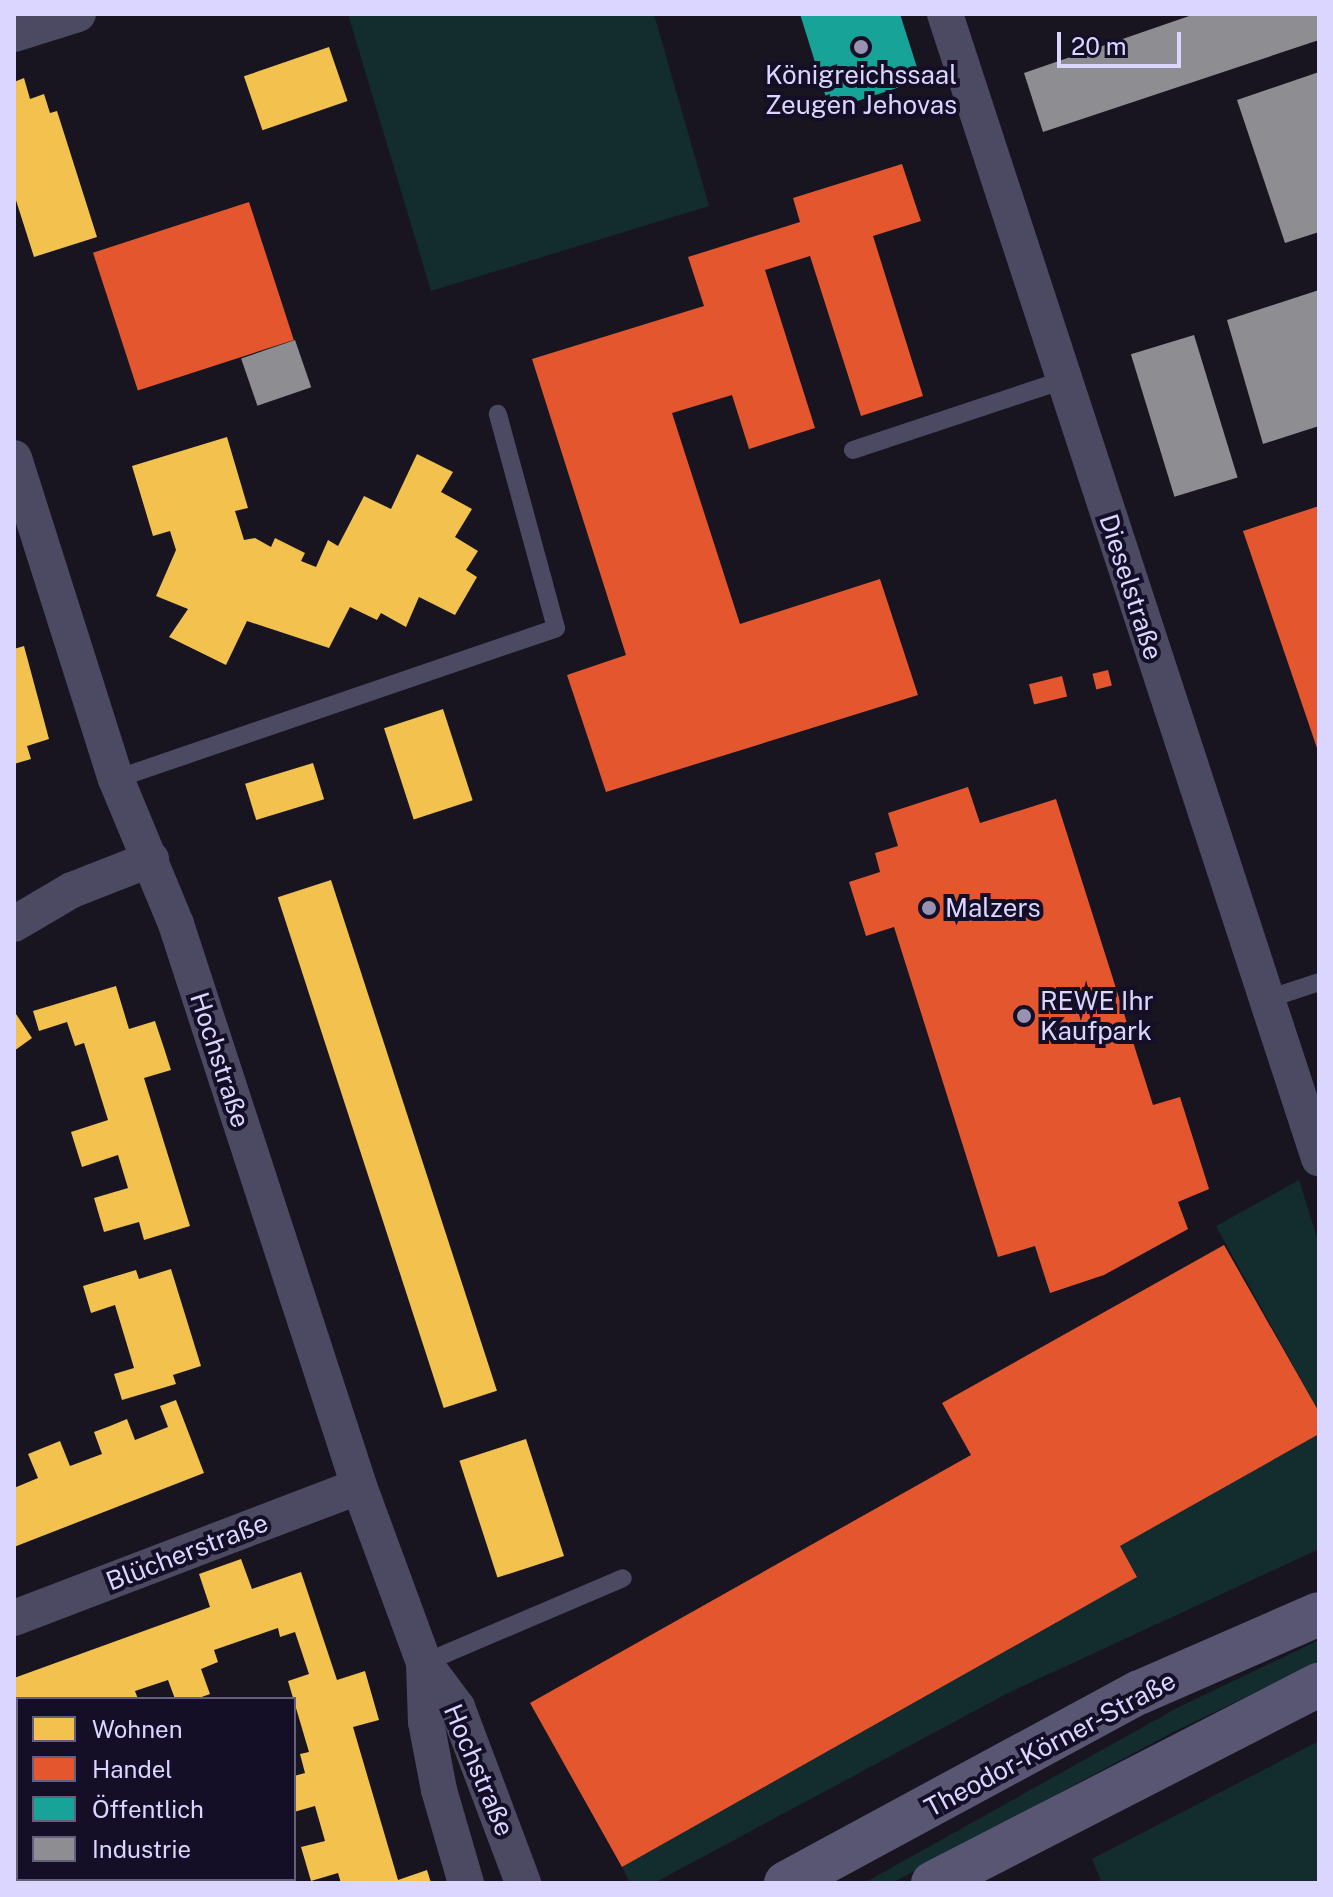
<!DOCTYPE html>
<meta charset="utf-8">
<style>
body{margin:0}
#map{position:relative;width:1333px;height:1897px;overflow:hidden;background:#181521;font-family:"Public Sans",sans-serif}
div>[style]{position:absolute}
[style*='--x']{left:calc(var(--x)*1px);top:calc(var(--y)*1px);width:calc(var(--w)*1px);rotate:calc(var(--a)*1deg)}
.green>*{inset:0;background:#132d2f}
.homes>*{inset:0;background:#f2c14e;transform-origin:0 0}
.shops>*{inset:0;background:#e4572e;transform-origin:0 0}
.public>*{inset:0;background:#17a398}
.industry>*{inset:0;background:#8d8d92;transform-origin:0 0}
.lane>*{height:18px;margin:-9px;padding:0 9px;transform-origin:9px;border-radius:9px;background:#4b4a62}
.street>*{height:36px;margin:-18px;padding:0 18px;transform-origin:18px;border-radius:18px;background:#4b4a62}
.secondary>*{height:44px;margin:-22px;padding:0 22px;transform-origin:22px;border-radius:22px;background:#595674}
.dots>*{width:22px;height:22px;translate:-50% -50%;box-sizing:border-box;border:4px solid #140f27;border-radius:50%}
span{translate:-50% -50%;white-space:nowrap;text-align:center;line-height:1.15;-webkit-text-stroke:8px #140f27;paint-order:stroke}
.poi-label{font-size:26px;color:#dbd6ff}
.left{translate:0 -50%;text-align:left}
.street-label{font-size:26px;color:#dbd6ff}
.frame{position:absolute;inset:0;border:16px solid #dbd6ff;pointer-events:none}
.legend{position:absolute;left:16px;top:1697px;width:280px;height:184px;box-sizing:border-box;background:#140f27;border:2px solid #645f7d;margin:0;padding:10px 14px;list-style:none;font-size:24px;color:#dbd6ff}
.legend li{display:flex;align-items:center;gap:16px;height:40px}
.legend b{width:40px;border:2px solid #645f7d}
.scale{position:absolute;left:1057px;top:32px;width:124px;height:36px;box-sizing:border-box;border:4px solid #dbd6ff;border-top:0;padding-left:10px;font-size:24px;line-height:28px;white-space:nowrap;color:#dbd6ff;-webkit-text-stroke:6px #140f27;paint-order:stroke}
</style>
<div id="map">
<div class="green">
<div style="clip-path:polygon(348px 14px,654px 14px,709px 206px,431px 291px)"></div>
<div style="clip-path:polygon(1299px 1180px,1319px 1244px,1319px 1412px,1216px 1226px)"></div>
<div style="clip-path:polygon(1319px 1434px,1319px 1549px,1006px 1694px,654px 1883px,630px 1883px,622px 1867px,1137px 1577px,1120px 1546px)"></div>
<div style="clip-path:polygon(1319px 1640px,1319px 1662px,1171px 1733px,892px 1883px,864px 1883px,1177px 1708px)"></div>
<div style="clip-path:polygon(1319px 1741px,1319px 1883px,1102px 1883px,1092px 1859px)"></div>
</div>
<div class="homes">
<div style="left:329px;top:47px;width:57px;height:90px;rotate:71deg"></div>
<div style="clip-path:polygon(24px 78px,30px 99px,44px 94px,50px 113px,57px 111px,97px 237px,34px 257px,14px 194px,14px 82px)"></div>
<div style="clip-path:polygon(227px 437px,248px 508px,235px 511px,244px 540px,255px 538px,271px 547px,275px 538px,305px 553px,301px 561px,316px 567px,328px 540px,338px 546px,364px 496px,391px 509px,417px 454px,453px 472px,441px 492px,472px 509px,455px 537px,478px 551px,466px 570px,477px 577px,455px 615px,419px 597px,406px 627px,381px 613px,377px 620px,350px 607px,329px 648px,247px 621px,226px 665px,169px 637px,188px 609px,156px 596px,176px 550px,170px 531px,153px 536px,132px 466px)"></div>
<div style="clip-path:polygon(24px 646px,49px 739px,27px 746px,31px 759px,14px 764px,14px 649px)"></div>
<div style="left:443px;top:709px;width:96px;height:62px;rotate:72deg"></div>
<div style="left:313px;top:763px;width:38px;height:71px;rotate:73deg"></div>
<div style="left:331px;top:880px;width:537px;height:56px;rotate:72deg"></div>
<div style="clip-path:polygon(116px 986px,129px 1029px,155px 1021px,164px 1048px,171px 1070px,144px 1078px,190px 1226px,144px 1240px,139px 1222px,104px 1232px,94px 1198px,128px 1188px,118px 1155px,82px 1167px,71px 1132px,108px 1120px,84px 1043px,75px 1046px,67px 1022px,39px 1031px,33px 1011px)"></div>
<div style="clip-path:polygon(14px 1011px,32px 1038px,14px 1051px)"></div>
<div style="clip-path:polygon(171px 1269px,201px 1366px,173px 1375px,176px 1384px,122px 1400px,114px 1374px,134px 1368px,115px 1305px,91px 1313px,83px 1286px,136px 1270px,139px 1279px)"></div>
<div style="clip-path:polygon(176px 1400px,204px 1473px,14px 1547px,14px 1488px,38px 1478px,28px 1454px,60px 1441px,70px 1466px,102px 1454px,94px 1432px,110px 1426px,127px 1419px,135px 1440px,168px 1427px,160px 1406px)"></div>
<div style="left:526px;top:1439px;width:123px;height:70px;rotate:72deg"></div>
<div style="clip-path:polygon(241px 1559px,252px 1589px,301px 1572px,337px 1680px,365px 1671px,379px 1720px,353px 1727px,398px 1880px,427px 1870px,431px 1883px,341px 1883px,338px 1873px,311px 1881px,301px 1847px,325px 1841px,315px 1806px,294px 1812px,294px 1776px,305px 1773px,300px 1754px,309px 1752px,288px 1681px,309px 1674px,295px 1632px,280px 1637px,278px 1628px,214px 1650px,218px 1662px,201px 1669px,210px 1694px,196px 1699px,175px 1699px,168px 1680px,135px 1691px,138px 1699px,18px 1699px,14px 1735px,14px 1678px,210px 1607px,199px 1574px)"></div>
</div>
<div class="shops">
<div style="clip-path:polygon(902px 164px,921px 221px,873px 236px,923px 396px,861px 416px,810px 256px,765px 270px,815px 428px,749px 449px,732px 395px,672px 413px,740px 624px,880px 579px,918px 695px,606px 792px,567px 675px,626px 655px,532px 359px,704px 306px,688px 257px,800px 222px,793px 198px)"></div>
<div style="left:249px;top:202px;width:145px;height:164px;rotate:72deg"></div>
<div style="clip-path:polygon(1319px 506px,1319px 751px,1318px 751px,1243px 531px)"></div>
<div style="left:1108px;top:670px;width:16px;height:16px;rotate:76deg"></div>
<div style="left:1062px;top:676px;width:21px;height:34px;rotate:76deg"></div>
<div style="clip-path:polygon(968px 787px,980px 823px,1056px 799px,1153px 1105px,1180px 1097px,1209px 1189px,1178px 1202px,1188px 1229px,1104px 1275px,1050px 1293px,1035px 1246px,998px 1257px,894px 927px,866px 936px,849px 882px,880px 872px,875px 853px,898px 846px,888px 813px)"></div>
<div style="clip-path:polygon(1224px 1245px,1319px 1412px,1319px 1434px,1120px 1546px,1137px 1577px,622px 1867px,530px 1703px,971px 1455px,942px 1403px)"></div>
</div>
<div class="public">
<div style="clip-path:polygon(800px 14px,900px 14px,921px 80px,830px 110px)"></div>
</div>
<div class="industry">
<div style="clip-path:polygon(1195px 14px,1319px 14px,1319px 40px,1043px 132px,1024px 73px)"></div>
<div style="clip-path:polygon(1319px 72px,1319px 232px,1285px 243px,1237px 100px)"></div>
<div style="clip-path:polygon(1319px 290px,1319px 426px,1263px 444px,1227px 320px)"></div>
<div style="left:1194px;top:335px;width:149px;height:66px;rotate:73deg"></div>
<div style="left:295px;top:340px;width:50px;height:57px;rotate:71deg"></div>
</div>
<div class="lane">
<div style="--x:853;--y:450;--w:222;--a:-18.4"></div>
<div style="--x:116;--y:779;--w:465;--a:-18.9"></div>
<div style="--x:556;--y:628;--w:222;--a:-105.2"></div>
<div style="--x:1268;--y:999;--w:54;--a:-18.4"></div>
<div style="--x:424;--y:1663;--w:216;--a:-23.1"></div>
</div>
<div class="street">
<div style="--x:945;--y:14;--w:1204;--a:71.9"></div>
<div style="--x:14;--y:34;--w:67;--a:-17.4"></div>
<div style="--x:14;--y:458;--w:337;--a:72.4"></div>
<div style="--x:116;--y:779;--w:157;--a:67.5"></div>
<div style="--x:176;--y:924;--w:591;--a:71.96"></div>
<div style="--x:359;--y:1486;--w:189;--a:69.8"></div>
<div style="--x:424;--y:1663;--w:59;--a:88.1"></div>
<div style="--x:426;--y:1722;--w:69;--a:79.2"></div>
<div style="--x:439;--y:1790;--w:97;--a:73.8"></div>
<div style="--x:14;--y:924;--w:67;--a:-30.4"></div>
<div style="--x:72;--y:890;--w:85;--a:-21.4"></div>
<div style="--x:14;--y:1618;--w:369;--a:-20.9"></div>
<div style="--x:424;--y:1663;--w:55;--a:53.1"></div>
<div style="--x:457;--y:1707;--w:188;--a:69.4"></div>
</div>
<div class="secondary">
<div style="--x:786;--y:1883;--w:400;--a:-28.4"></div>
<div style="--x:1138;--y:1693;--w:197;--a:-23.6"></div>
<div style="--x:933;--y:1883;--w:434;--a:-27.2"></div>
</div>
<div class="dots">
<div style="left:861px;top:47px;background:#9792b1"></div>
<div style="left:929px;top:908px;background:#9792b1"></div>
<div style="left:1024px;top:1016px;background:#9792b1"></div>
</div>
<div class="poi-label">
<span style="left:861px;top:90px">Königreichssaal<br>Zeugen Jehovas</span>
<span class="left" style="left:945px;top:908px">Malzers</span>
<span class="left" style="left:1040px;top:1016px">REWE Ihr<br>Kaufpark</span>
</div>
<div class="street-label">
<span style="left:1131px;top:587px;rotate:72deg">Dieselstraße</span>
<span style="left:220px;top:1060px;rotate:72deg">Hochstraße</span>
<span style="left:187px;top:1552px;rotate:-21deg">Blücherstraße</span>
<span style="left:1050px;top:1744px;rotate:-28deg">Theodor-Körner-Straße</span>
<span style="left:479px;top:1770px;rotate:67deg">Hochstraße</span>
</div>
<div class="frame"></div>
<ul class="legend">
<li><b style="height:22px;background:#f2c14e"></b>Wohnen</li>
<li><b style="height:22px;background:#e4572e"></b>Handel</li>
<li><b style="height:22px;background:#17a398"></b>Öffentlich</li>
<li><b style="height:22px;background:#8d8d92"></b>Industrie</li>
</ul>
<div class="scale">20 m</div>
</div>
